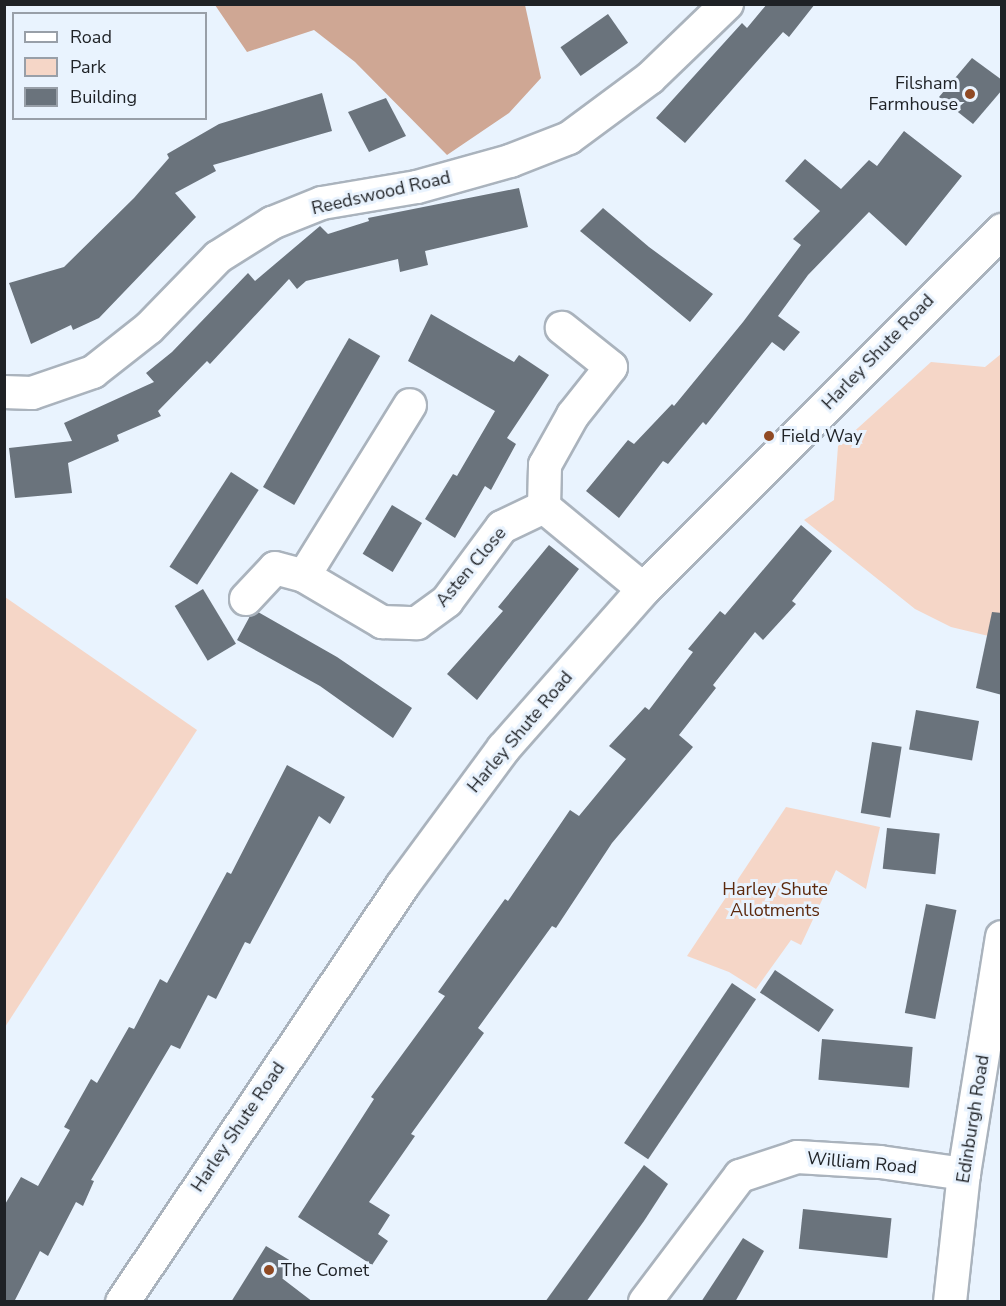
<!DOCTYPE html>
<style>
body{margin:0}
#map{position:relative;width:1006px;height:1306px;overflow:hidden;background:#e9f3fe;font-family:"Nunito Sans",sans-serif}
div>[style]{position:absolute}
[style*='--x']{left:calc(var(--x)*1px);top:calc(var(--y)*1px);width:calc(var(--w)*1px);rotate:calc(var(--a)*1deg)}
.green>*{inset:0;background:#f5d6c7}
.forest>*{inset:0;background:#cfa794}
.building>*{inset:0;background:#6a737c;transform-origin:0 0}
.roads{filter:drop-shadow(2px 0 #aab3bd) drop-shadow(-2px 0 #aab3bd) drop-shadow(0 2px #aab3bd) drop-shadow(0 -2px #aab3bd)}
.minor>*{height:32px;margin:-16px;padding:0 16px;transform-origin:16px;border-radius:16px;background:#fff}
.major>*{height:33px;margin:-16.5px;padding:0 16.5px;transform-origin:16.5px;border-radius:16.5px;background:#fff}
.dots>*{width:16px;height:16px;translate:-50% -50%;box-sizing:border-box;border:3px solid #e9f3fe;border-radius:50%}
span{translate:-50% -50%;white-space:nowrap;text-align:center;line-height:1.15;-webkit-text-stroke:6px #e9f3fe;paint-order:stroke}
.poi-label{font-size:18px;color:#1f2226}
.right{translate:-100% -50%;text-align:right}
.left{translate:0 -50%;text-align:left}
.street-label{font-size:18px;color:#1f2226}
.park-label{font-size:18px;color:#5c290d}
.frame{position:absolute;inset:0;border:6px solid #1f2226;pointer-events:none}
.legend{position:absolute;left:12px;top:12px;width:195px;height:108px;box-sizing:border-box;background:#e9f3fe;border:2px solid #989fa8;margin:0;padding:8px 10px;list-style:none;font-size:18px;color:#1f2226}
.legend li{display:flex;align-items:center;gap:12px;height:30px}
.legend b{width:30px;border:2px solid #989fa8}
</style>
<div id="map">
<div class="green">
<div style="clip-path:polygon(1001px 354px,1001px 639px,951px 627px,915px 609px,804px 520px,834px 500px,838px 446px,931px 362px,985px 367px)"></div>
<div style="clip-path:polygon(5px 597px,197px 730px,5px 1027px)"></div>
<div style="clip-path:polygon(786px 807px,880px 827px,866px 889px,836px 870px,801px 945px,791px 940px,756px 989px,729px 972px,687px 956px)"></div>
</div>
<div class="forest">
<div style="clip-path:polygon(215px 5px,525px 5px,541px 78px,509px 113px,447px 155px,355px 62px,314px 30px,247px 52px)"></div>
</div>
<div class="building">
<div style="clip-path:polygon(767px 4px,815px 4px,789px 37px,783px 32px,685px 143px,656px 118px,742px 23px,747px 28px)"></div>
<div style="left:608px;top:14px;width:35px;height:58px;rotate:55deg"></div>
<div style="clip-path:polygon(972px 58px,1002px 80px,1002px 90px,973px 124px,939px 97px)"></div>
<div style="clip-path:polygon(322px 93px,332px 131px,213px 165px,216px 171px,175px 193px,196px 217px,99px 318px,73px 330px,71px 325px,31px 344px,9px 283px,64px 267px,134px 198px,169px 158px,167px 154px,219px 124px)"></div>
<div style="clip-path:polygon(386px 98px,406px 136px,369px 152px,348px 112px)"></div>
<div style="clip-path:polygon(904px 131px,962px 176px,906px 246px,869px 212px,808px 275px,778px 316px,800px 332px,784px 351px,772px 342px,706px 425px,703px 422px,668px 464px,663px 461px,619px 518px,586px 491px,628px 440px,634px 444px,672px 404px,674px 406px,743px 322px,801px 245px,793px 239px,820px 211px,785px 181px,805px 159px,841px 189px,869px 160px,877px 166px)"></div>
<div style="clip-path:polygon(519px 188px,528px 227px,425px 251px,428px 265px,400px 272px,398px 259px,306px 281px,297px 289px,289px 279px,210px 364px,207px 361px,158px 411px,161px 416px,117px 435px,119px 441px,68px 463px,72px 493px,15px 498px,9px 448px,72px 441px,64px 423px,154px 382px,146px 373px,172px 352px,248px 273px,255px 281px,320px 226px,328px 234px,369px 221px,368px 218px)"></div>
<div style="clip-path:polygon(603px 208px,649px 247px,713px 294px,690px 322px,580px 231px)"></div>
<div style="clip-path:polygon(431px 314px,514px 362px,519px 355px,549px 375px,507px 438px,516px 444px,491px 490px,485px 486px,455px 538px,425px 519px,453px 474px,457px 476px,495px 411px,408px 361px)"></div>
<div style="left:349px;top:338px;width:36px;height:172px;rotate:30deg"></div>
<div style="left:231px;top:472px;width:33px;height:113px;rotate:33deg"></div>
<div style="left:392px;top:505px;width:35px;height:57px;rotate:31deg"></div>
<div style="clip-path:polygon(801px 525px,832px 551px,792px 601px,796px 604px,763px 640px,755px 632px,713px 685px,716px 688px,679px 735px,693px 747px,612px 843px,556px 928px,552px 926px,478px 1028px,484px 1033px,411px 1134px,415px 1136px,369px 1202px,390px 1215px,378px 1234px,388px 1241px,372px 1265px,298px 1217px,374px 1099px,371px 1097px,445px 996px,438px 992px,505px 899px,508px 901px,570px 810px,579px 816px,626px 759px,609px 746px,645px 707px,649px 710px,693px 652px,688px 649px,720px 611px,725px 615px)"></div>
<div style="clip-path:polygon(549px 545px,579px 569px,477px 700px,447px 674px,503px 611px,498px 607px)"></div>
<div style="left:203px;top:589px;width:64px;height:33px;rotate:59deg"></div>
<div style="clip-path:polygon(258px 612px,337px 657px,412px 708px,393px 738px,320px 686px,237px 640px,250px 616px)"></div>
<div style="clip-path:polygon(992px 612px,1002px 613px,1002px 695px,976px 688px)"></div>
<div style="left:916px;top:710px;width:64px;height:40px;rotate:10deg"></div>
<div style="left:872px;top:742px;width:30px;height:72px;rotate:9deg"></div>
<div style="clip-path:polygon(287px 765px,345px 797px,330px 824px,319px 816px,250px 944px,245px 942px,216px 999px,208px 995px,180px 1049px,171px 1045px,91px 1180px,94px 1181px,83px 1206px,76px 1202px,48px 1256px,40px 1251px,14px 1302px,4px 1302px,4px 1206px,21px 1177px,38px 1186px,70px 1130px,64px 1127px,91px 1079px,97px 1083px,129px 1027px,134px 1029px,160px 979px,167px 983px,227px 872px,231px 874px)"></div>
<div style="left:887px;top:828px;width:53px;height:41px;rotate:6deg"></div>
<div style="left:926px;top:904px;width:31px;height:111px;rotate:11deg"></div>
<div style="left:775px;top:970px;width:71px;height:27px;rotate:34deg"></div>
<div style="left:732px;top:983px;width:29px;height:193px;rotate:34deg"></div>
<div style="left:822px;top:1039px;width:91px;height:41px;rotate:5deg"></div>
<div style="clip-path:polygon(644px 1165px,668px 1184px,644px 1221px,586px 1302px,545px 1302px)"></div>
<div style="left:803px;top:1209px;width:89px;height:40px;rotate:6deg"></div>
<div style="clip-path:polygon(743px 1238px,764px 1251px,735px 1302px,701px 1302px)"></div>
<div style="clip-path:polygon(266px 1246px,291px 1261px,283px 1279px,313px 1302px,231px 1302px)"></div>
</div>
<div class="roads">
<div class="minor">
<div style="--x:4;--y:392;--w:28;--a:2"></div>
<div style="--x:32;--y:393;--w:65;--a:-19"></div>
<div style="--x:93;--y:372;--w:71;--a:-38.2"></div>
<div style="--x:149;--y:328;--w:99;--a:-45.8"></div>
<div style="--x:218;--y:257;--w:64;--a:-32.2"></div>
<div style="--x:272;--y:223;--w:54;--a:-21.8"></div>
<div style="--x:322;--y:203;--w:96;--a:-9.6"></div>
<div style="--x:417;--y:187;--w:97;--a:-15.6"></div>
<div style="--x:510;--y:161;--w:63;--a:-21.3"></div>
<div style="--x:569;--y:138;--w:101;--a:-36.5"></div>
<div style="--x:650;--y:78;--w:107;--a:-43.9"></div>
<div style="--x:544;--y:507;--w:129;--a:39.6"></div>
<div style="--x:304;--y:576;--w:91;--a:30.5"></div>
<div style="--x:382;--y:622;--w:35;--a:2"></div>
<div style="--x:417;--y:623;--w:37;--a:-36"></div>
<div style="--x:447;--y:601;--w:92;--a:-53.4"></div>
<div style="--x:502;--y:527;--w:47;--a:-25.5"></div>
<div style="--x:544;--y:507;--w:42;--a:-88.6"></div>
<div style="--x:545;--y:465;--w:57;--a:-60.8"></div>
<div style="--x:573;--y:415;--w:61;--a:-51.6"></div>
<div style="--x:611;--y:367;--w:63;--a:-141.5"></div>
<div style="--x:246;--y:599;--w:42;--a:-46.9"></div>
<div style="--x:275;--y:568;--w:30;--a:15"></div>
<div style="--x:304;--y:576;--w:201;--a:-58.2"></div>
<div style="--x:645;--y:1302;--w:158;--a:-53"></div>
<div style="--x:740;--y:1176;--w:60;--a:-18.4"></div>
<div style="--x:797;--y:1157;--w:83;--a:3.4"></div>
<div style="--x:880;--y:1162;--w:85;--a:8.1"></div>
<div style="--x:950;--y:1302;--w:129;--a:-83.8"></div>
<div style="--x:964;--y:1174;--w:240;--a:-80.9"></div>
</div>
<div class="major">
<div style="--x:122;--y:1302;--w:502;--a:-56.12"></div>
<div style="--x:402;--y:885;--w:170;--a:-53.6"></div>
<div style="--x:503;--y:748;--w:212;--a:-48.6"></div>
<div style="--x:643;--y:589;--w:508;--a:-45"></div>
</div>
</div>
<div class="dots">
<div style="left:970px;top:94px;background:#904a24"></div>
<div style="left:769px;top:436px;background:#904a24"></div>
<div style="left:269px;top:1270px;background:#904a24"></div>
</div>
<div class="poi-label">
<span class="right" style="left:958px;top:94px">Filsham<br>Farmhouse</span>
<span class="left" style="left:781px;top:436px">Field Way</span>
<span class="left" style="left:281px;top:1270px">The Comet</span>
</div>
<div class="street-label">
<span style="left:381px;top:193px;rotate:-13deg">Reedswood Road</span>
<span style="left:878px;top:352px;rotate:-46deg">Harley Shute Road</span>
<span style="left:471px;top:567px;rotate:-50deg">Asten Close</span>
<span style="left:520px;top:732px;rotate:-50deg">Harley Shute Road</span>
<span style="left:973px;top:1119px;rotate:-81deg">Edinburgh Road</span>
<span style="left:238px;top:1127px;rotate:-56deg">Harley Shute Road</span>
<span style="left:862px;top:1163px;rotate:5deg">William Road</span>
</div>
<div class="park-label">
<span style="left:775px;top:900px">Harley Shute<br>Allotments</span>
</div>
<div class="frame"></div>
<ul class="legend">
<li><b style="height:8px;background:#fff"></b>Road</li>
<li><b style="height:16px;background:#f5d6c7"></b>Park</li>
<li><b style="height:16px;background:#6a737c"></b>Building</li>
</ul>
</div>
